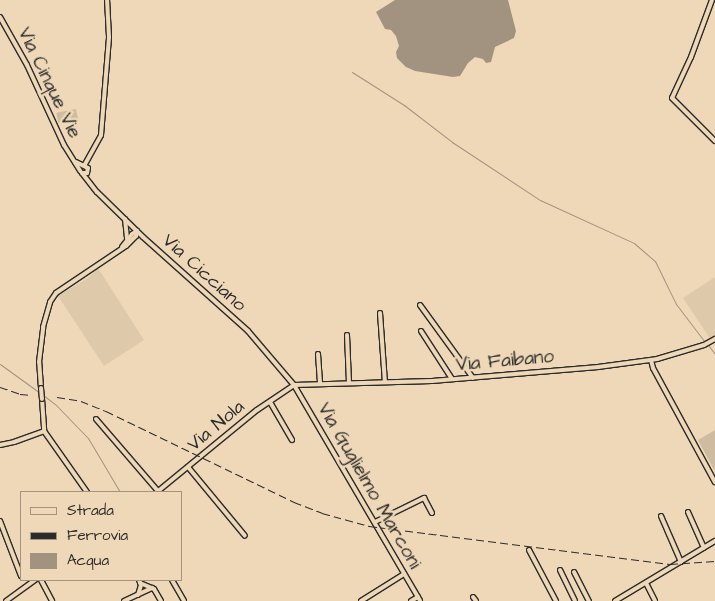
<!DOCTYPE html>
<style>
body{margin:0}
#map{position:relative;width:715px;height:601px;overflow:hidden;background:#eed8b7;font-family:"Architects Daughter",sans-serif}
div>[style]{position:absolute}
[style*='--x']{left:calc(var(--x)*1px);top:calc(var(--y)*1px);width:calc(var(--w)*1px);rotate:calc(var(--a)*1deg)}
.built>*{inset:0;background:#dec9ab}
.green>*{inset:0;background:#cfbca0;transform-origin:0 0}
.water>*{inset:0;background:#a29380}
.stream>*{height:1px;margin:-0.5px;padding:0 0.5px;transform-origin:0.5px;border-radius:0.5px;background:#a29380}
.roads{filter:drop-shadow(1px 0 #2b2b2b) drop-shadow(-1px 0 #2b2b2b) drop-shadow(0 1px #2b2b2b) drop-shadow(0 -1px #2b2b2b)}
.minor>*{height:4px;margin:-2px;padding:0 2px;transform-origin:2px;border-radius:2px;background:#eed8b7}
.rail>*{height:1px;margin-top:-0.5px;transform-origin:0;background:repeating-linear-gradient(90deg,#2b2b2b 0 8px,transparent 0 12px)}
.bridges{filter:drop-shadow(1px 0 #2b2b2b) drop-shadow(-1px 0 #2b2b2b) drop-shadow(0 1px #2b2b2b) drop-shadow(0 -1px #2b2b2b)}
.minor-bridge>*{height:4px;margin:-2px;padding:0 2px;transform-origin:2px;border-radius:2px;background:#eed8b7}
span{translate:-50% -50%;white-space:nowrap;text-align:center;line-height:1.15;-webkit-text-stroke:5px #eed8b7;paint-order:stroke}
.street-label{font-size:19px;color:#2b2b2b}
.legend{position:absolute;left:20px;top:491px;width:162px;height:90px;box-sizing:border-box;background:#eed8b7;border:1px solid #a0937f;margin:0;padding:6px 9px;list-style:none;font-size:15px;color:#2b2b2b}
.legend li{display:flex;align-items:center;gap:10px;height:25px}
.legend b{width:25px;border:1px solid #a0937f}
</style>
<div id="map">
<div class="built">
<div style="clip-path:polygon(98px 268px,144px 340px,104px 366px,58px 296px,88px 278px)"></div>
<div style="clip-path:polygon(715px 277px,715px 338px,711px 340px,683px 298px)"></div>
</div>
<div class="green">
<div style="left:76px;top:109px;width:10px;height:20px;rotate:79deg"></div>
<div style="clip-path:polygon(715px 430px,715px 470px,714px 470px,698px 440px)"></div>
</div>
<div class="water">
<div style="clip-path:polygon(395px 0,508px 0,516px 31px,514px 38px,495px 47px,491px 62px,486px 63px,483px 59px,475px 57px,468px 63px,460px 76px,453px 77px,415px 71px,406px 67px,397px 58px,396px 52px,399px 46px,396px 36px,391px 30px,385px 29px,376px 12px)"></div>
</div>
<div class="stream">
<div style="--x:352;--y:72;--w:62;--a:32.4"></div>
<div style="--x:404;--y:105;--w:61;--a:37.6"></div>
<div style="--x:452;--y:142;--w:105;--a:33.4"></div>
<div style="--x:540;--y:200;--w:103;--a:24.6"></div>
<div style="--x:634;--y:243;--w:28;--a:41"></div>
<div style="--x:655;--y:261;--w:48;--a:64"></div>
<div style="--x:676;--y:304;--w:48;--a:52.7"></div>
<div style="--x:708;--y:345;--w:11;--a:52"></div>
<div style="--x:0;--y:364;--w:49;--a:35.9"></div>
<div style="--x:43;--y:395;--w:15;--a:37"></div>
<div style="--x:55;--y:404;--w:47;--a:45.9"></div>
<div style="--x:88;--y:438;--w:63;--a:59.3"></div>
</div>
<div class="roads">
<div class="minor">
<div style="--x:712;--y:0;--w:61;--a:110.2"></div>
<div style="--x:691;--y:57;--w:45;--a:114.9"></div>
<div style="--x:672;--y:98;--w:61;--a:45"></div>
<div style="--x:0;--y:17;--w:55;--a:60.6"></div>
<div style="--x:27;--y:65;--w:88;--a:65.2"></div>
<div style="--x:64;--y:145;--w:31;--a:58"></div>
<div style="--x:76;--y:162;--w:13;--a:27"></div>
<div style="--x:88;--y:168;--w:5;--a:101"></div>
<div style="--x:87;--y:173;--w:5;--a:180"></div>
<div style="--x:84;--y:166;--w:35;--a:-61"></div>
<div style="--x:101;--y:135;--w:98;--a:-85.3"></div>
<div style="--x:109;--y:37;--w:37;--a:-93"></div>
<div style="--x:82;--y:173;--w:24;--a:52"></div>
<div style="--x:97;--y:192;--w:64;--a:44.4"></div>
<div style="--x:143;--y:237;--w:141;--a:41.8"></div>
<div style="--x:248;--y:331;--w:71;--a:49.6"></div>
<div style="--x:294;--y:385;--w:250;--a:59.7"></div>
<div style="--x:125;--y:219;--w:20;--a:84"></div>
<div style="--x:122;--y:247;--w:16;--a:-52"></div>
<div style="--x:132;--y:234;--w:6;--a:-31"></div>
<div style="--x:420;--y:305;--w:90;--a:54"></div>
<div style="--x:380;--y:313;--w:69;--a:85.9"></div>
<div style="--x:421;--y:331;--w:57;--a:57.1"></div>
<div style="--x:347;--y:335;--w:48;--a:87.6"></div>
<div style="--x:318;--y:354;--w:30;--a:86"></div>
<div style="--x:651;--y:360;--w:8;--a:76"></div>
<div style="--x:653;--y:368;--w:130;--a:61.5"></div>
<div style="--x:294;--y:385;--w:138;--a:-1.7"></div>
<div style="--x:432;--y:381;--w:167;--a:-4.8"></div>
<div style="--x:598;--y:367;--w:60;--a:-7.7"></div>
<div style="--x:657;--y:359;--w:49;--a:-16.6"></div>
<div style="--x:704;--y:345;--w:13;--a:-29"></div>
<div style="--x:41;--y:388;--w:26;--a:-94"></div>
<div style="--x:39;--y:362;--w:35;--a:-83"></div>
<div style="--x:43;--y:327;--w:26;--a:-74"></div>
<div style="--x:50;--y:302;--w:11;--a:-56"></div>
<div style="--x:56;--y:293;--w:84;--a:-33.9"></div>
<div style="--x:126;--y:246;--w:14;--a:-45"></div>
<div style="--x:136;--y:236;--w:5;--a:-79"></div>
<div style="--x:42;--y:399;--w:32;--a:86"></div>
<div style="--x:270;--y:402;--w:44;--a:59.9"></div>
<div style="--x:96;--y:419;--w:95;--a:49.3"></div>
<div style="--x:44;--y:431;--w:75;--a:54.8"></div>
<div style="--x:0;--y:445;--w:14;--a:-12"></div>
<div style="--x:14;--y:442;--w:32;--a:-20"></div>
<div style="--x:188;--y:467;--w:89;--a:50.4"></div>
<div style="--x:157;--y:492;--w:129;--a:-39.4"></div>
<div style="--x:257;--y:410;--w:45;--a:-34"></div>
<div style="--x:688;--y:512;--w:39;--a:66"></div>
<div style="--x:661;--y:516;--w:50;--a:66.5"></div>
<div style="--x:0;--y:521;--w:59;--a:69.1"></div>
<div style="--x:375;--y:522;--w:55;--a:-26.1"></div>
<div style="--x:424;--y:498;--w:17;--a:62"></div>
<div style="--x:529;--y:550;--w:58;--a:62.1"></div>
<div style="--x:560;--y:570;--w:34;--a:64"></div>
<div style="--x:574;--y:572;--w:33;--a:63"></div>
<div style="--x:41;--y:580;--w:24;--a:62"></div>
<div style="--x:172;--y:580;--w:24;--a:60"></div>
<div style="--x:140;--y:583;--w:15;--a:23"></div>
<div style="--x:154;--y:589;--w:14;--a:60"></div>
<div style="--x:646;--y:583;--w:20;--a:63"></div>
<div style="--x:138;--y:595;--w:10;--a:-73"></div>
<div style="--x:141;--y:585;--w:5;--a:-112"></div>
<div style="--x:473;--y:597;--w:5;--a:53"></div>
<div style="--x:6;--y:601;--w:36;--a:-36"></div>
<div style="--x:124;--y:601;--w:31;--a:-25"></div>
<div style="--x:361;--y:601;--w:51;--a:-32.1"></div>
<div style="--x:411;--y:601;--w:8;--a:-30"></div>
<div style="--x:615;--y:601;--w:117;--a:-31"></div>
</div>
</div>
<div class="rail">
<div style="--x:0;--y:387;--w:21;--a:19"></div>
<div style="--x:20;--y:394;--w:12;--a:5"></div>
<div style="--x:57;--y:397;--w:24;--a:9"></div>
<div style="--x:81;--y:401;--w:27;--a:22"></div>
<div style="--x:106;--y:411;--w:209;--a:25.8"></div>
<div style="--x:294;--y:502;--w:30;--a:21"></div>
<div style="--x:322;--y:513;--w:49;--a:15.5"></div>
<div style="--x:369;--y:526;--w:303;--a:7.2"></div>
<div style="--x:670;--y:564;--w:45;--a:-3.8"></div>
</div>
<div class="bridges">
<div class="minor-bridge">
<div style="--x:41;--y:388;--w:11;--a:85"></div>
</div>
</div>
<div class="street-label">
<span style="left:49px;top:83px;rotate:64deg">Via Cinque Vie</span>
<span style="left:204px;top:273px;rotate:42deg">Via Cicciano</span>
<span style="left:505px;top:361px;rotate:-5deg">Via Faibano</span>
<span style="left:216px;top:426px;rotate:-40deg">Via Nola</span>
<span style="left:369px;top:486px;rotate:60deg">Via Guglielmo Marconi</span>
</div>
<ul class="legend">
<li><b style="height:6px;background:#eed8b7"></b>Strada</li>
<li><b style="height:6px;background:#2b2b2b"></b>Ferrovia</li>
<li><b style="height:14px;background:#a29380"></b>Acqua</li>
</ul>
</div>
